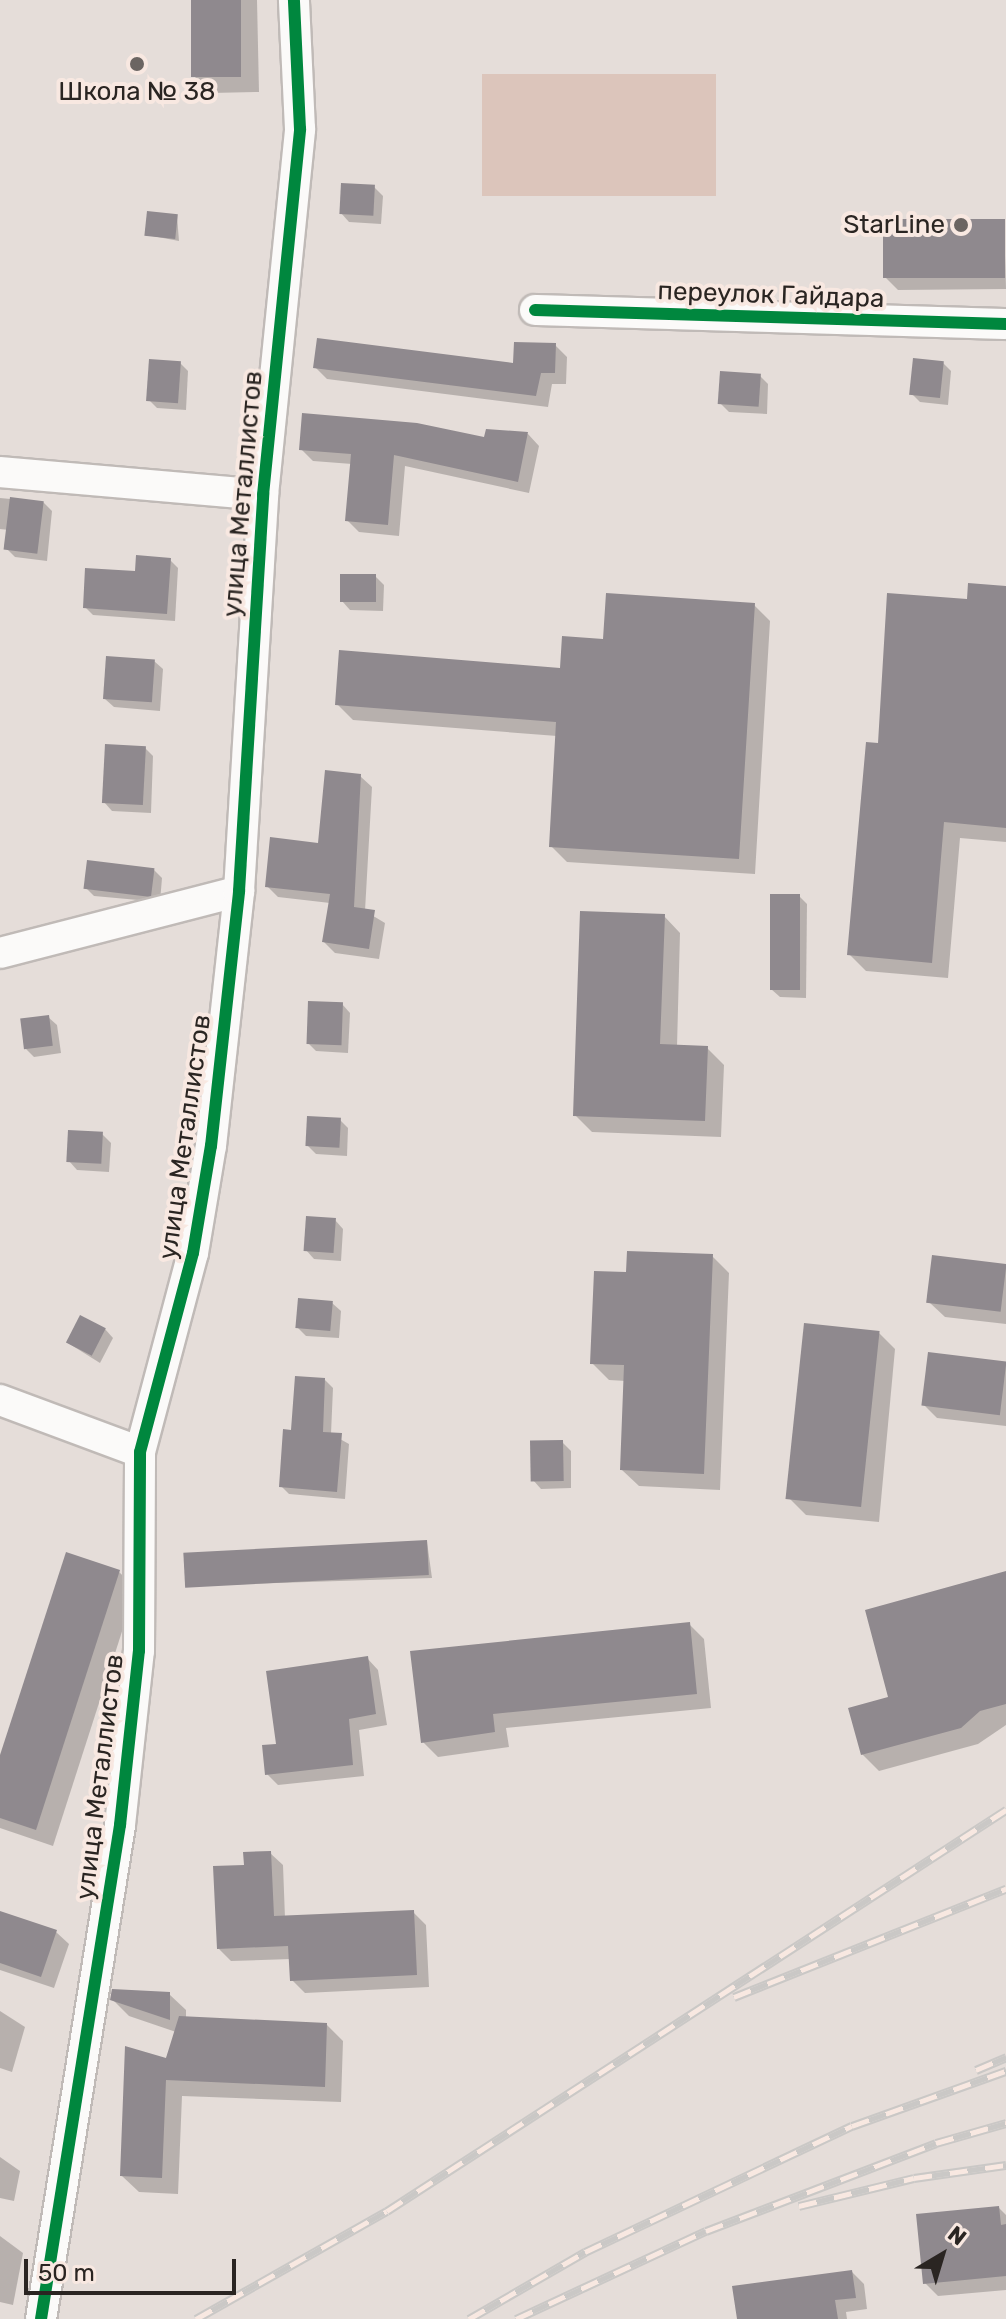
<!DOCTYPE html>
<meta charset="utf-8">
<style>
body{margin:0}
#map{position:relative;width:1006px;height:2319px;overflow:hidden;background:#e5ddd9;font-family:Rubik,sans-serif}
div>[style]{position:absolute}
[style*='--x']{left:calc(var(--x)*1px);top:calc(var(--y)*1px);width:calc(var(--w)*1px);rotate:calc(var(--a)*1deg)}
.green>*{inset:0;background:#dcc5bb;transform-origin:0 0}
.shadow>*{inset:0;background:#0003}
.building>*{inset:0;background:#8f898e;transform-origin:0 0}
.roads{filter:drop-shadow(2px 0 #c0bab7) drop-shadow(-2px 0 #c0bab7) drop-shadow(0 2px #c0bab7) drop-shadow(0 -2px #c0bab7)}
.minor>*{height:30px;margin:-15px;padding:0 15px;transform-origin:15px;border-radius:15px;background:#fbfaf9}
.rail>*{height:9px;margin-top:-4.5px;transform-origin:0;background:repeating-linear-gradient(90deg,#f8e8e1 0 18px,#cac8c6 0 36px);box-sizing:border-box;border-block:2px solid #cac8c6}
.cycleway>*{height:12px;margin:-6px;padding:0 6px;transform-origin:6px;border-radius:6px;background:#00873e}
.dots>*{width:22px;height:22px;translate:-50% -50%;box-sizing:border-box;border:4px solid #f8e8e1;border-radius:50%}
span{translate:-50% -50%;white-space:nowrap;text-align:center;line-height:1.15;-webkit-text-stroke:8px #f8e8e1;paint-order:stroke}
.poi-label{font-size:26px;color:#2a2522}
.right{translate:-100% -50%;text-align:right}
.street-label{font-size:26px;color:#2a2522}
.north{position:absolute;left:902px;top:2215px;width:80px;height:80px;-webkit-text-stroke:6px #f8e8e1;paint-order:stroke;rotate:38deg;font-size:22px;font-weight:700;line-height:32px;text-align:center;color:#2a2522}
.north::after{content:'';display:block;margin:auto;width:28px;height:36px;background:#2a2522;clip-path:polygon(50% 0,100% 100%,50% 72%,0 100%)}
.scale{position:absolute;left:24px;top:2259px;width:212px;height:36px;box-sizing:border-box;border:4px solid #2a2522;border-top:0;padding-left:10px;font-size:24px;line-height:28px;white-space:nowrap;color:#2a2522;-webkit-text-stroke:6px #f8e8e1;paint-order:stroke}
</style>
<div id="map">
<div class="green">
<div style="left:482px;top:74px;width:234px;height:122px"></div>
</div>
<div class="shadow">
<div style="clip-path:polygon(193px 0,257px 0,259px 92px,211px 93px,194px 76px)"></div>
<div style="clip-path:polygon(374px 187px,383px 196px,381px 224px,349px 222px,341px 213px)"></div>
<div style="clip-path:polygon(177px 216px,179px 241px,147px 235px)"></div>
<div style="clip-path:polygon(1004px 221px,1006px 289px,898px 290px,885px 277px)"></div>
<div style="clip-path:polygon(555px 345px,567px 357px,566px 384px,552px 384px,548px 407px,327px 379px,315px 367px,515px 365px)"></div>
<div style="clip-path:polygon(180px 363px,188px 371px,186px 410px,157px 408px,149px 400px)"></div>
<div style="clip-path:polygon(943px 363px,951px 371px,948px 405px,920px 402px,912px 394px)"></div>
<div style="clip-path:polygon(760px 376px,768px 384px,767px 414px,729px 412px,720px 403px)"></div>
<div style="clip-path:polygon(528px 434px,539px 446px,529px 493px,405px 466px,399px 536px,359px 532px,347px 520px,352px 464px,313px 461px,301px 449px)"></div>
<div style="clip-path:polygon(0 498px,43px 502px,52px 511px,47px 561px,15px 557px,7px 549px,9px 530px,0 529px)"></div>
<div style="clip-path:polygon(170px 560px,178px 568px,175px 621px,93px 615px,85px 607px)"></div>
<div style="clip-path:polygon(375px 576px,384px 585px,383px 611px,350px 610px,342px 601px)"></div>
<div style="clip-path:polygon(1006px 588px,1006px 842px,960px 838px,948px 978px,866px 971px,849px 954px,879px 745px,969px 601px)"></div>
<div style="clip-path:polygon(754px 605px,770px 621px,755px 874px,567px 862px,551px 846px,557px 736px,353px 720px,337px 704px,561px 670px,605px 641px)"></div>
<div style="clip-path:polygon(154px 661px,163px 669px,160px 711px,114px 707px,105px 699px)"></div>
<div style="clip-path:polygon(145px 748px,153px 756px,151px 813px,112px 811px,104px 802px)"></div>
<div style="clip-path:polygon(360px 776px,372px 787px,365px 911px,385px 923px,379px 959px,335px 953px,324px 942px,330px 903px,278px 897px,267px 886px,320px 845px)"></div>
<div style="clip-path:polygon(154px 870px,162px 878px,160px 902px,94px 896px,86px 888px)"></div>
<div style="clip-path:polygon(799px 896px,807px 904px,806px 998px,780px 997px,771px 989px)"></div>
<div style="clip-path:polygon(664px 916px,680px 933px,677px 1047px,707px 1048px,724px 1065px,721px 1137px,592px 1132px,575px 1115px)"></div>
<div style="clip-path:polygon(342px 1004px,350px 1013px,348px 1053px,316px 1051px,308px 1043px)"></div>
<div style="clip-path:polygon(48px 1017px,57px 1025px,61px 1053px,34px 1057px,26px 1049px)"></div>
<div style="clip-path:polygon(340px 1120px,348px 1128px,347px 1156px,316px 1154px,308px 1146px)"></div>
<div style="clip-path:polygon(102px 1134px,111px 1143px,109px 1172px,77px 1170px,69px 1161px)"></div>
<div style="clip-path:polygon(335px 1220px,343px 1229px,341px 1261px,314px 1259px,306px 1250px)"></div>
<div style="clip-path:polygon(712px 1256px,729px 1273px,720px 1490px,639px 1486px,622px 1470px,626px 1381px,609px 1380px,592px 1363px,628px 1274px)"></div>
<div style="clip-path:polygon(1006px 1266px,1006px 1324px,945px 1317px,929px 1302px)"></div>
<div style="clip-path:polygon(332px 1303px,341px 1311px,339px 1338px,306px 1336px,298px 1328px)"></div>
<div style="clip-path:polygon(105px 1329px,113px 1338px,100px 1363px,68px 1343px)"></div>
<div style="clip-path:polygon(879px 1333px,895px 1349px,879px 1522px,806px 1515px,789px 1498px)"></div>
<div style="clip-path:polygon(1006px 1363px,1006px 1426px,937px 1418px,924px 1405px)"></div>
<div style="clip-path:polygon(325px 1380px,333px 1388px,331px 1434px,349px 1444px,345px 1499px,289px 1494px,281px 1486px,293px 1432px)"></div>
<div style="clip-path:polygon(562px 1442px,571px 1451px,571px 1488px,541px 1489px,533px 1480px)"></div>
<div style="clip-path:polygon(427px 1542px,432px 1578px,187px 1586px)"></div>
<div style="clip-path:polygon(119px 1572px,136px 1588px,53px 1846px,0 1828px,0 1762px)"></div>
<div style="clip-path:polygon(1006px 1573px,1006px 1725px,978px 1744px,879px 1771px,862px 1754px,891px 1699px)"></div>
<div style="clip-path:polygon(689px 1624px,704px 1639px,711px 1708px,506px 1728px,509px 1747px,438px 1757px,423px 1742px)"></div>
<div style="clip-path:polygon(367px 1658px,378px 1670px,387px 1725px,359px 1730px,364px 1776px,278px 1785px,267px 1774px,279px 1745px)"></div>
<div style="clip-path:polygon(270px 1853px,283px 1865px,285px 1918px,413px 1912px,426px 1925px,429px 1987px,305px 1993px,292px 1980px,291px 1959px,231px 1961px,219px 1949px,246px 1867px)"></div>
<div style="clip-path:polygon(0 1913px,56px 1932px,69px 1944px,54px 1988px,0 1970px)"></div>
<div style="clip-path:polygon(169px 1994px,186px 2010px,186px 2018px,327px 2025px,343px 2041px,341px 2102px,182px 2096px,178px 2194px,139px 2192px,122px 2176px,176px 2032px,129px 2016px,112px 1999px)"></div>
<div style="clip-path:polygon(0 2011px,25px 2027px,12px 2072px,0 2068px)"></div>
<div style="clip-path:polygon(0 2157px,20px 2171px,14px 2201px,0 2198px)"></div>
<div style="clip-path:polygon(999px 2208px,1006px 2215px,1006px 2290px,938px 2296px,925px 2283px)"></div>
<div style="clip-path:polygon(0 2236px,23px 2253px,13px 2305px,0 2302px)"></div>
<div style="clip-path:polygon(852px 2272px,864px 2284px,867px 2309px,846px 2312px,847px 2319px,739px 2319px)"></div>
</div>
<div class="building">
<div style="left:191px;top:0;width:50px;height:77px"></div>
<div style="left:341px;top:183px;width:34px;height:31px;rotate:3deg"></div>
<div style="left:147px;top:211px;width:31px;height:25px;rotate:6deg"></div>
<div style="left:883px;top:219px;width:122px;height:59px"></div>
<div style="clip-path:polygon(317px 338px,513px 363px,514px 342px,556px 343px,555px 373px,541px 373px,536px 396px,313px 368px)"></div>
<div style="left:913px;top:358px;width:31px;height:37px;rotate:6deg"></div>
<div style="left:149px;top:359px;width:32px;height:42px;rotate:4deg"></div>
<div style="left:720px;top:371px;width:41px;height:33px;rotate:4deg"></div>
<div style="clip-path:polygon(302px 413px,417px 423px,484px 437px,486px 429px,528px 432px,518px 482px,394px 455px,388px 525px,345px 521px,351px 454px,299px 450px)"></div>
<div style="left:10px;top:497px;width:34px;height:53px;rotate:7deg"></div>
<div style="clip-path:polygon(136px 555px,171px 558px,167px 614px,83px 608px,85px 568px,135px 571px)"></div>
<div style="left:340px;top:574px;width:36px;height:28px"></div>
<div style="clip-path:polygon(968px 583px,1006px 586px,1006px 828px,944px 822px,932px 963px,847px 955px,866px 742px,878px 743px,887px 593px,967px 599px)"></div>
<div style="clip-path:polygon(606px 593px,755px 603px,739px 859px,549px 847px,556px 722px,335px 705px,339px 650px,560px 668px,562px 636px,603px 639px)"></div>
<div style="left:106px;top:656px;width:49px;height:43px;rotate:4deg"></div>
<div style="left:105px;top:744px;width:41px;height:59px;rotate:3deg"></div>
<div style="clip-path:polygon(325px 770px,361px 774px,354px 907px,375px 910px,369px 949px,322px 942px,330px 894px,265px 887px,270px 837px,318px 843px)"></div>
<div style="left:87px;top:860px;width:68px;height:29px;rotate:7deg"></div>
<div style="left:770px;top:894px;width:30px;height:96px"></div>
<div style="clip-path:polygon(580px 911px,665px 914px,660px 1044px,708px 1046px,705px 1121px,573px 1116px)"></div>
<div style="left:308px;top:1001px;width:35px;height:43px;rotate:2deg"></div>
<div style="left:49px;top:1015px;width:31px;height:29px;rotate:83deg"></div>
<div style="left:307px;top:1116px;width:34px;height:30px;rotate:3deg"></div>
<div style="left:68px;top:1130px;width:35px;height:32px;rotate:3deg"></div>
<div style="left:306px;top:1216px;width:30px;height:35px;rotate:4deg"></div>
<div style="clip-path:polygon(627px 1251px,713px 1254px,704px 1474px,620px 1470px,624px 1365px,590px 1364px,594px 1271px,626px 1272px)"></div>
<div style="left:932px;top:1255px;width:75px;height:48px;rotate:7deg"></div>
<div style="left:298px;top:1298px;width:35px;height:30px;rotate:5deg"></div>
<div style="left:80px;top:1315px;width:29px;height:31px;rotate:27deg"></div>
<div style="left:804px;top:1323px;width:76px;height:177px;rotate:6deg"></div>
<div style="left:928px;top:1352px;width:79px;height:54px;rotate:7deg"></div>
<div style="clip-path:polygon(295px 1376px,325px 1378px,323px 1432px,342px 1433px,337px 1492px,279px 1487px,283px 1429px,291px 1430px)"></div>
<div style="left:563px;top:1440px;width:41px;height:33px;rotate:89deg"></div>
<div style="left:427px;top:1540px;width:35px;height:244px;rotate:87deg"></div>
<div style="clip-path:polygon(66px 1552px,120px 1570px,36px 1830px,0 1818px,0 1755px)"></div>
<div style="clip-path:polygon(1006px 1571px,1006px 1704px,980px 1711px,961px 1728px,861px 1755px,848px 1708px,888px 1697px,865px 1610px)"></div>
<div style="clip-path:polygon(690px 1622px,697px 1694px,493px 1714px,495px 1732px,421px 1743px,410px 1651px)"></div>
<div style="clip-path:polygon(368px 1656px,376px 1714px,349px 1719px,353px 1765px,265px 1775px,262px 1745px,276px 1744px,266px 1671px)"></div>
<div style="clip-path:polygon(271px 1851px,274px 1916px,414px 1910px,417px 1975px,290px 1981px,288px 1946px,217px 1949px,213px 1866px,244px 1865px,243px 1852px)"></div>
<div style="clip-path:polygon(0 1911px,57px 1930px,41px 1977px,0 1963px)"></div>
<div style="clip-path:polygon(112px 1989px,170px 1992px,170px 2020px,110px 2000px)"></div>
<div style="clip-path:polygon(179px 2016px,327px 2023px,325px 2087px,166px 2080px,162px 2178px,120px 2176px,125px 2046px,166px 2058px)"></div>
<div style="clip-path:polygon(999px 2206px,1001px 2225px,1006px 2224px,1006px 2276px,923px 2284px,916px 2214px)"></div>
<div style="clip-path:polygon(852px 2270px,856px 2298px,835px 2300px,838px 2319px,737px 2319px,732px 2286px)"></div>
</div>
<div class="roads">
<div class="minor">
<div style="--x:535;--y:310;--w:471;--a:1.7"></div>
<div style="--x:0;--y:472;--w:264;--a:5"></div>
<div style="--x:0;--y:953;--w:247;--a:-14.5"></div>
<div style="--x:0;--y:1400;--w:149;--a:20.4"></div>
<div style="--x:41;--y:2319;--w:500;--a:-80.91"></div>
<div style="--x:120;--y:1825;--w:175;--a:-83.8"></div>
<div style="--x:139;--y:1651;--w:199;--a:-89.7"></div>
<div style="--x:140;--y:1452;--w:206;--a:-75.1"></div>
<div style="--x:193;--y:1253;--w:109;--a:-80.5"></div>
<div style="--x:211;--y:1146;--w:257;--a:-83.7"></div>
<div style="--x:239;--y:891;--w:397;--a:-86.5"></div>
<div style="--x:263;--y:495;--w:368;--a:-84.2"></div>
<div style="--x:300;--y:129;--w:129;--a:-92.7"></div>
</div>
</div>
<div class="rail">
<div style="--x:734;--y:1997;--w:293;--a:-21.7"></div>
<div style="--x:976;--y:2070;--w:33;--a:-23"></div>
<div style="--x:799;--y:2206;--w:118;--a:-13.7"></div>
<div style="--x:914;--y:2178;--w:93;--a:-8"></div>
<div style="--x:196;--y:2319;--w:219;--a:-29.5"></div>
<div style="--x:387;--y:2211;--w:738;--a:-32.94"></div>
<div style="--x:469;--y:2319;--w:134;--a:-30"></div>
<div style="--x:585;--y:2252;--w:295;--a:-25.3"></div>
<div style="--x:852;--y:2126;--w:164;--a:-19.7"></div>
<div style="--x:516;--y:2319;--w:209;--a:-24.9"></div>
<div style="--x:706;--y:2231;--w:246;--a:-20.9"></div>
<div style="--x:936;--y:2143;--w:73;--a:-15.9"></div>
</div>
<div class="cycleway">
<div style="--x:535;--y:310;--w:471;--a:1.7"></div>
<div style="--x:41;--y:2319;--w:500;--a:-80.91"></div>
<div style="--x:120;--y:1825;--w:175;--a:-83.8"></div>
<div style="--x:139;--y:1651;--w:199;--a:-89.7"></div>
<div style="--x:140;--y:1452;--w:206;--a:-75.1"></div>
<div style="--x:193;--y:1253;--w:109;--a:-80.5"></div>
<div style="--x:211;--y:1146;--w:257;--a:-83.7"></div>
<div style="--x:239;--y:891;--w:397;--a:-86.5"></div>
<div style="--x:263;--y:495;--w:368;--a:-84.2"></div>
<div style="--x:300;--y:129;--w:129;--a:-92.7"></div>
</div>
<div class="dots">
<div style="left:137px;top:64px;background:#6b6562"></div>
<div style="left:961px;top:225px;background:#6b6562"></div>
</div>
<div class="poi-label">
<span style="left:137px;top:92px">Школа № 38</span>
<span class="right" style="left:945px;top:225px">StarLine</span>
</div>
<div class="street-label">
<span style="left:771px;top:295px;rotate:2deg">переулок Гайдара</span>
<span style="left:243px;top:494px;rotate:-85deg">улица Металлистов</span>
<span style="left:185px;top:1137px;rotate:-82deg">улица Металлистов</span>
<span style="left:100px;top:1777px;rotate:-83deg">улица Металлистов</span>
</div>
<div class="north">N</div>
<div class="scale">50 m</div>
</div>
